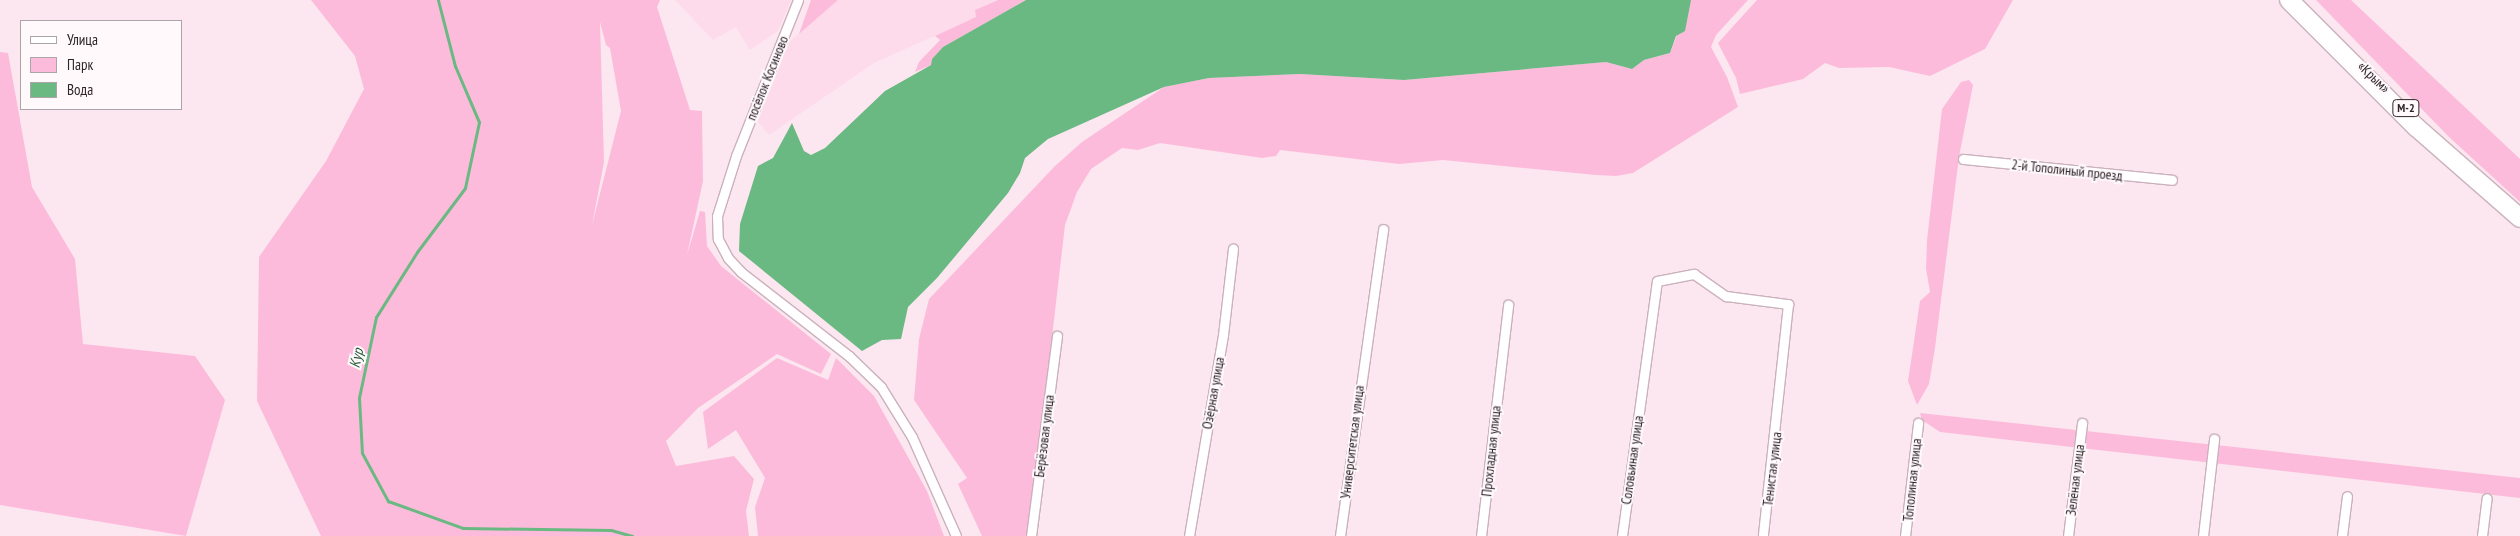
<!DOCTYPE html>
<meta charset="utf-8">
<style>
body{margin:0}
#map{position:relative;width:2520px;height:536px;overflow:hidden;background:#fce7f0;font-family:"PT Sans Narrow",sans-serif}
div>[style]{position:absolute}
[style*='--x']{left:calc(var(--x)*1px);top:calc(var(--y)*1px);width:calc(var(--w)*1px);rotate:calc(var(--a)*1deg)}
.built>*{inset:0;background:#fddbea}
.green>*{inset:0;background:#fdbbdb}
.water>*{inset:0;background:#6ab882}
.stream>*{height:3px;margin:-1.5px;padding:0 1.5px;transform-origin:1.5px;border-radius:1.5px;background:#6ab882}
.roads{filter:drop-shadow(1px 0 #cab1bc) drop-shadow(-1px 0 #cab1bc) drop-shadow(0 1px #cab1bc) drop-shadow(0 -1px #cab1bc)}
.street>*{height:9px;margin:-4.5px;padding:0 4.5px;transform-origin:4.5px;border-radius:4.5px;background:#fff}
.highway>*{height:18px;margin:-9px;padding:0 9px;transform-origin:9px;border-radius:9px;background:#fff}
span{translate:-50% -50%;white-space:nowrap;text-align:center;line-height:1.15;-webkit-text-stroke:4px #fff9fc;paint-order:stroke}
.shield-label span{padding:1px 4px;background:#fff9fc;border:1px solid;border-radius:4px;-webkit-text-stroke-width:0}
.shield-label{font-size:12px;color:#2e2529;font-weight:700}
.street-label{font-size:14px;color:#2e2529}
.water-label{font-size:15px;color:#215a35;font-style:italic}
.legend{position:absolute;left:20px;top:20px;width:162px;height:90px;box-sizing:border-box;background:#fff9fc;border:1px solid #aba4a8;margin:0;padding:6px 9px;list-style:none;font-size:15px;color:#2e2529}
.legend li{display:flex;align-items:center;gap:10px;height:25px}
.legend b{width:25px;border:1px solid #aba4a8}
</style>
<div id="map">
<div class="built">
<div style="clip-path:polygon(675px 0,791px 0,778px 31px,750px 50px,736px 27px,713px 40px)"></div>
<div style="clip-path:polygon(838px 0,998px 0,975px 10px,977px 17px,874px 63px,769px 135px,758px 122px,789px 42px)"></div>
</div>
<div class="green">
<div style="clip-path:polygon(evenodd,311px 0,660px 0,657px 7px,690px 110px,702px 111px,703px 181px,687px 255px,700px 211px,705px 212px,707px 246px,721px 266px,831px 354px,821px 374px,777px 354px,698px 408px,666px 441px,676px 466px,734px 456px,754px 479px,746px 511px,749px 536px,321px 536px,257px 401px,259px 257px,326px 161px,364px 89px,355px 56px,311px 0,600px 22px,606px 45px,610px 48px,621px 111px,592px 225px,604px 162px,600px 22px)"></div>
<div style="clip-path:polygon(811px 0,838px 0,799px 34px)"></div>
<div style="clip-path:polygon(998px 0,1026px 0,943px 47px,932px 59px,931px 65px,915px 72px,919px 62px,940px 40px,935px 36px,976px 17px,975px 10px)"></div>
<div style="clip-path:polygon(1691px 0,1748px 0,1716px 35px,1711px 47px,1727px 77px,1738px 107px,1633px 173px,1616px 176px,1596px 175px,1443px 160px,1399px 164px,1280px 150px,1276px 156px,1262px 158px,1160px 143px,1138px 150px,1122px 148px,1091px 169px,1077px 192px,1065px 225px,1029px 536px,982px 536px,958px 484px,967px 478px,914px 400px,919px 339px,929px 299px,1054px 167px,1082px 142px,1164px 87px,1209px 78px,1300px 74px,1404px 80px,1606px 62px,1632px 69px,1644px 60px,1670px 53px)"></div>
<div style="clip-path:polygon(1757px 0,2013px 0,1985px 49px,1930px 76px,1889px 67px,1839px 68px,1825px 63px,1803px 79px,1740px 94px,1736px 78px,1718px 43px)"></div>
<div style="clip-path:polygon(2316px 0,2351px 0,2520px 159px,2520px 202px,2448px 136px)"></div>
<div style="clip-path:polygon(0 52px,8px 53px,32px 187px,75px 259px,83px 344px,195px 356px,225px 400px,186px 536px,0 505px)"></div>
<div style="clip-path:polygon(1969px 80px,1973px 85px,1959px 157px,1935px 348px,1929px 384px,1917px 405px,1908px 381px,1920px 301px,1930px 292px,1926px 269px,1927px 240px,1942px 109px,1961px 82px)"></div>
<div style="clip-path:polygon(777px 358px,828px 380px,836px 358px,874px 396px,927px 491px,944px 536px,758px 536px,755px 507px,765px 478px,736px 430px,708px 449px,703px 412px)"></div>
<div style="clip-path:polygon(1920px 413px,2520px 478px,2520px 498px,1940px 432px,1922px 420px)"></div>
</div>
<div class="water">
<div style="clip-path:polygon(1026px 0,1691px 0,1685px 31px,1676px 36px,1670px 53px,1644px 60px,1632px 69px,1606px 62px,1404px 80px,1300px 74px,1209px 78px,1164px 87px,1048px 139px,1025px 158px,1020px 173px,1008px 193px,937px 278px,908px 307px,901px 339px,882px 340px,862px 351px,739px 251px,740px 224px,758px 166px,773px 158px,792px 123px,804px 151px,811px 155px,825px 148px,885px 91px,931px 65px,932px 59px,943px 47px)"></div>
</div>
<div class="stream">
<div style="--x:438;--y:0;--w:68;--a:75.6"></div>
<div style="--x:455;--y:66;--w:61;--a:66.8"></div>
<div style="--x:479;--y:122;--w:67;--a:102"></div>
<div style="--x:465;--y:188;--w:80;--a:126.9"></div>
<div style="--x:417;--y:252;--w:77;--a:122.2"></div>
<div style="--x:376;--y:317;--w:83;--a:101.9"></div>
<div style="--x:359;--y:398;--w:55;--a:86.9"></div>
<div style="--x:362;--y:453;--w:55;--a:61.6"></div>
<div style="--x:388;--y:501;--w:80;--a:19.8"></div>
<div style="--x:463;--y:528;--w:148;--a:0.8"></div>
<div style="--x:611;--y:530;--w:22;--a:16"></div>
</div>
<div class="roads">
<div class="street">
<div style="--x:798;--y:0;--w:168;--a:111.7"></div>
<div style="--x:736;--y:156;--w:63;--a:107.6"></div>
<div style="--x:717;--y:216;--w:23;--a:88"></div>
<div style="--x:718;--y:239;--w:21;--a:62"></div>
<div style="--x:728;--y:258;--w:19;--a:47"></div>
<div style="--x:741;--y:272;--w:137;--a:37.9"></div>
<div style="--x:849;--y:356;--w:45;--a:44.1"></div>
<div style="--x:881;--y:387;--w:59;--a:58.2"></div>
<div style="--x:912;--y:437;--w:108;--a:66"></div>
<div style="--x:1963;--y:159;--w:210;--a:5.7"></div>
<div style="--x:1031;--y:536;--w:202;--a:-82.6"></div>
<div style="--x:1189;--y:536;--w:204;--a:-80.4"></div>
<div style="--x:1223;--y:335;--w:87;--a:-83.4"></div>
<div style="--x:1340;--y:536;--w:310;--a:-82"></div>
<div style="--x:1481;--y:536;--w:233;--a:-83.3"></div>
<div style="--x:1622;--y:536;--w:257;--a:-82.2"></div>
<div style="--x:1657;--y:281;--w:38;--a:-11"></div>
<div style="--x:1694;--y:274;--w:39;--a:35"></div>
<div style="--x:1726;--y:296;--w:63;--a:7.4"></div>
<div style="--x:1788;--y:304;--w:233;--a:96.2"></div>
<div style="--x:1905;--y:536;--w:114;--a:-83.4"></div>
<div style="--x:2068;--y:536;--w:114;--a:-82.9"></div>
<div style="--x:2203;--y:536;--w:98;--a:-83.5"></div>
<div style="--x:2342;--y:536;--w:40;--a:-82.9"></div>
<div style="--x:2482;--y:536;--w:38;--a:-83"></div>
</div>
<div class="highway">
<div style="--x:2289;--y:0;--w:180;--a:45"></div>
<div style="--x:2416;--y:127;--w:138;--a:41.2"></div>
</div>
</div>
<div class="shield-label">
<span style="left:2406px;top:108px">М-2</span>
</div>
<div class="street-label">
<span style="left:2374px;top:77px;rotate:44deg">«Крым»</span>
<span style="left:767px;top:78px;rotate:-68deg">посёлок Косиново</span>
<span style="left:2067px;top:170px;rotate:6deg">2-й Тополиный проезд</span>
<span style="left:1213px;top:393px;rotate:-80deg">Озёрная улица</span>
<span style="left:1044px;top:436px;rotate:-83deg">Берёзовая улица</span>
<span style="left:1352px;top:442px;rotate:-83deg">Университетская улица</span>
<span style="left:1491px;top:451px;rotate:-84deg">Прохладная улица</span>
<span style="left:1632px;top:460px;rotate:-82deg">Соловьиная улица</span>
<span style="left:1772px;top:469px;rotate:-83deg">Тенистая улица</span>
<span style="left:1912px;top:480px;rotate:-84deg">Тополиная улица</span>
<span style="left:2075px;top:480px;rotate:-83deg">Зелёная улица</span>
</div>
<div class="water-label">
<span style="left:356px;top:358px;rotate:-78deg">Кур</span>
</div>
<ul class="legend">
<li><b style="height:6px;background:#fff"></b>Улица</li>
<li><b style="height:14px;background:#fdbbdb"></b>Парк</li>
<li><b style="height:14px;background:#6ab882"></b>Вода</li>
</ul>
</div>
